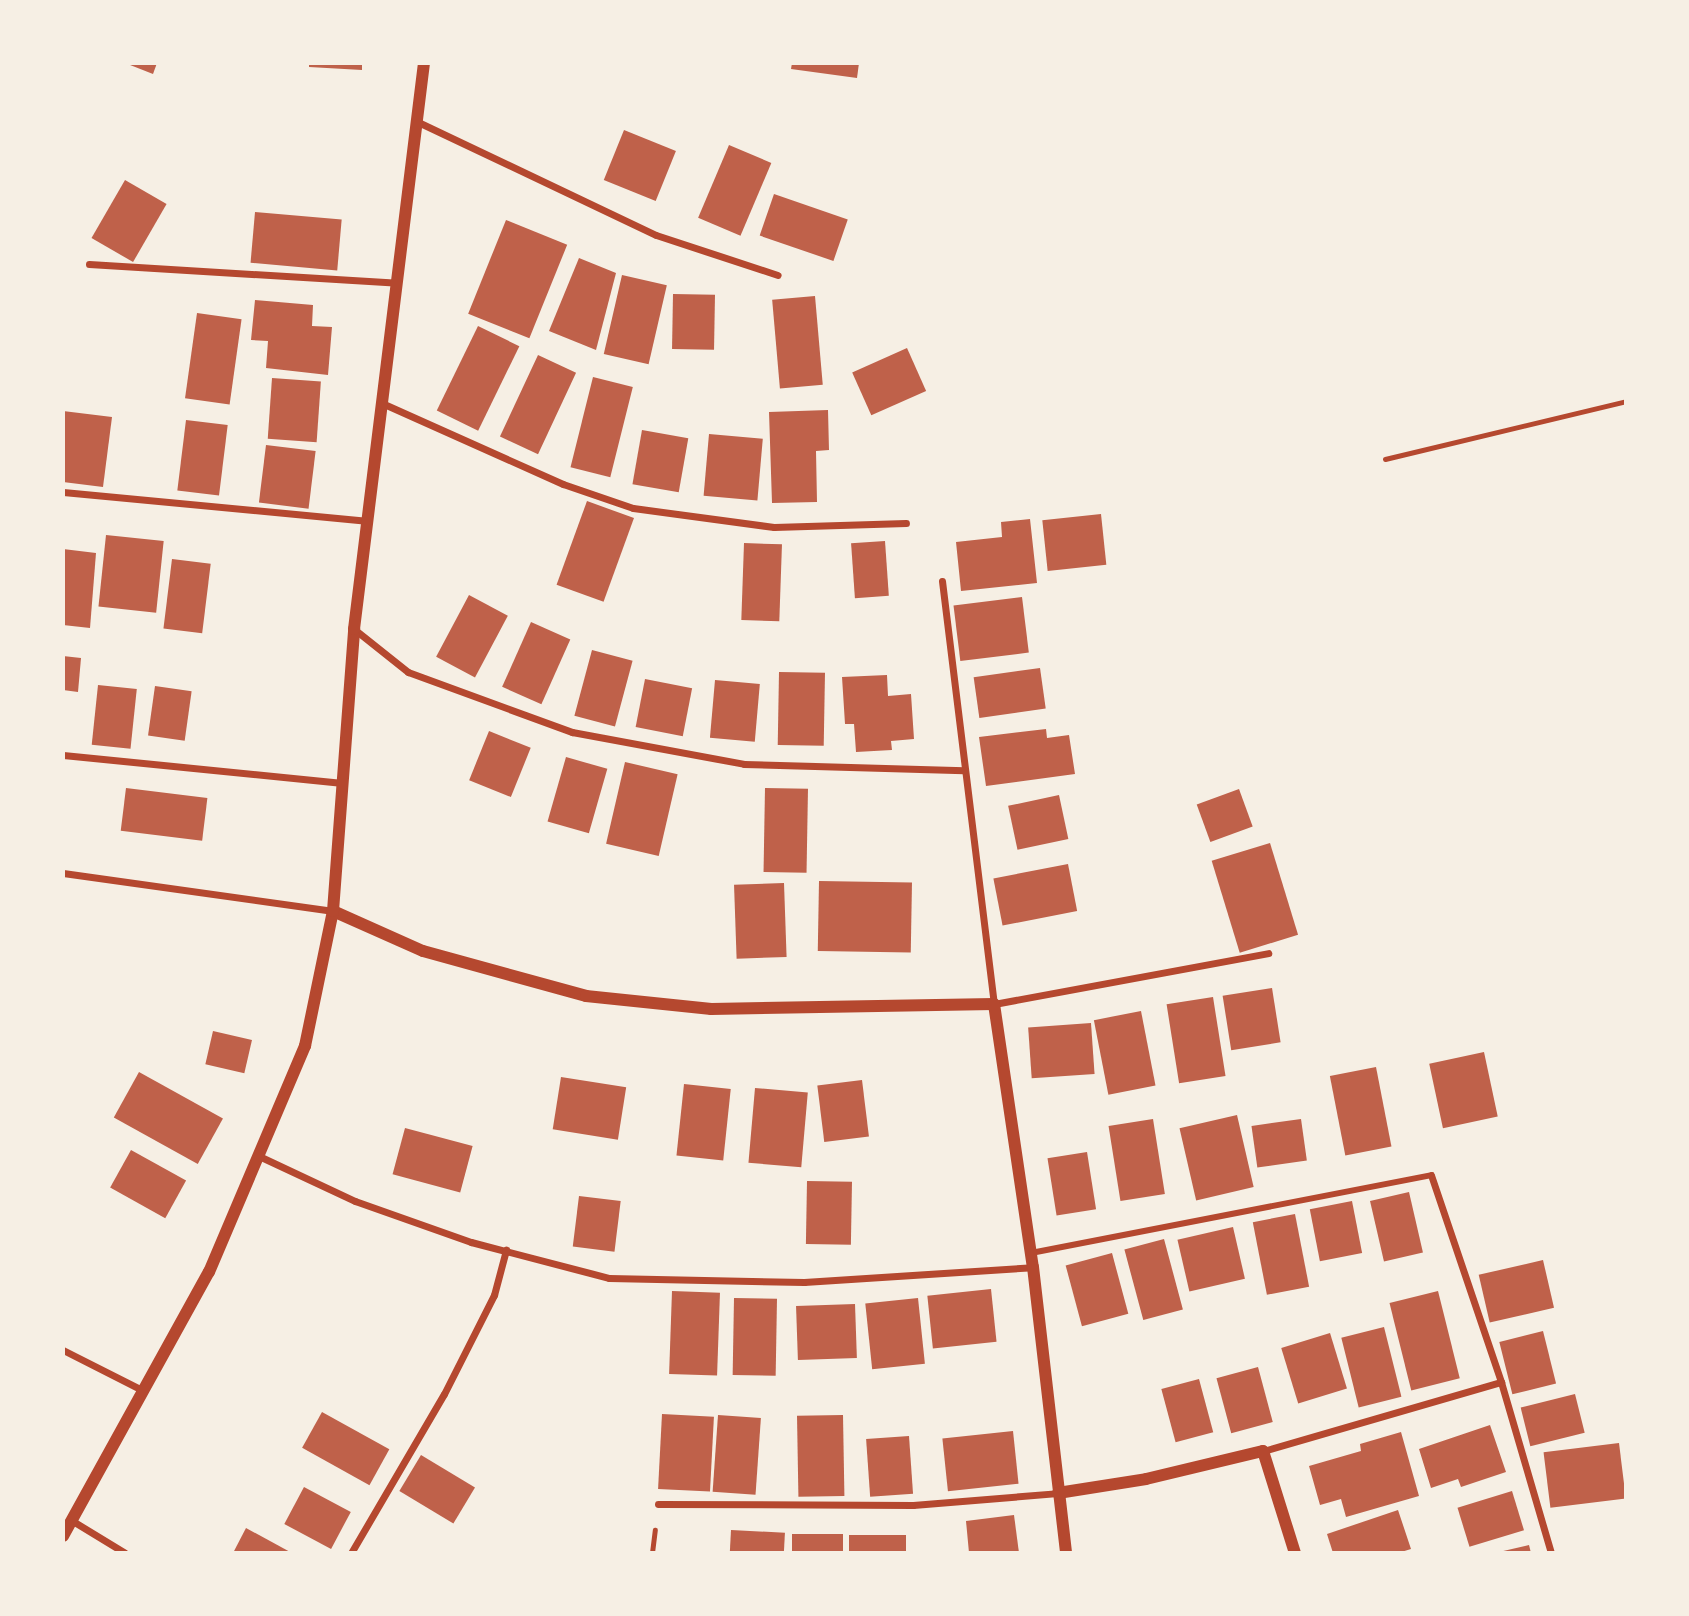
<!DOCTYPE html>
<style>
body{margin:0}
#map{position:relative;width:1689px;height:1616px;overflow:hidden;background:#f6efe4;font-family:Jost,sans-serif}
div>[style]{position:absolute}
[style*='--x']{left:calc(var(--x)*1px);top:calc(var(--y)*1px);width:calc(var(--w)*1px);rotate:calc(var(--a)*1deg)}
.building>*{inset:0;background:#bf614a;transform-origin:0 0}
.path>*{height:4.5px;margin:-2.25px;padding:0 2.25px;transform-origin:2.25px;border-radius:2.25px;background:#b5482f}
.service>*{height:5px;margin:-2.5px;padding:0 2.5px;transform-origin:2.5px;border-radius:2.5px;background:#b5482f}
.pedestrian>*{height:6px;margin:-3px;padding:0 3px;transform-origin:3px;border-radius:3px;background:#b5482f}
.minor>*{height:7px;margin:-3.5px;padding:0 3.5px;transform-origin:3.5px;border-radius:3.5px;background:#b5482f}
.tertiary>*{height:12px;margin:-6px;padding:0 6px;transform-origin:6px;border-radius:6px;background:#b5482f}
span{translate:-50% -50%;white-space:nowrap;text-align:center;line-height:1.15;-webkit-text-stroke:7px #f6efe4;paint-order:stroke}
.frame{position:absolute;inset:0;border:65px solid #f6efe4;pointer-events:none}
</style>
<div id="map">
<div class="building">
<div style="clip-path:polygon(125px 63px,157px 63px,153px 74px)"></div>
<div style="clip-path:polygon(309px 63px,362px 63px,362px 70px,309px 67px)"></div>
<div style="clip-path:polygon(792px 63px,859px 63px,857px 78px,791px 69px)"></div>
<div style="left:624px;top:130px;width:56px;height:54px;rotate:22deg"></div>
<div style="left:729px;top:145px;width:46px;height:79px;rotate:23deg"></div>
<div style="left:125px;top:180px;width:48px;height:67px;rotate:30deg"></div>
<div style="left:774px;top:194px;width:78px;height:44px;rotate:19deg"></div>
<div style="left:255px;top:212px;width:87px;height:51px;rotate:5deg"></div>
<div style="left:506px;top:220px;width:66px;height:101px;rotate:22deg"></div>
<div style="clip-path:polygon(579px 258px,616px 273px,596px 350px,549px 331px)"></div>
<div style="left:622px;top:275px;width:46px;height:81px;rotate:13deg"></div>
<div style="left:673px;top:294px;width:42px;height:55px;rotate:1deg"></div>
<div style="left:815px;top:296px;width:89px;height:43px;rotate:85deg"></div>
<div style="clip-path:polygon(255px 300px,313px 305px,312px 326px,332px 327px,328px 375px,266px 368px,268px 341px,251px 340px)"></div>
<div style="left:197px;top:313px;width:45px;height:86px;rotate:8deg"></div>
<div style="left:478px;top:326px;width:46px;height:94px;rotate:26deg"></div>
<div style="left:907px;top:348px;width:47px;height:60px;rotate:66deg"></div>
<div style="left:538px;top:355px;width:42px;height:90px;rotate:25deg"></div>
<div style="left:593px;top:377px;width:41px;height:93px;rotate:14deg"></div>
<div style="left:272px;top:378px;width:49px;height:61px;rotate:4deg"></div>
<div style="clip-path:polygon(828px 410px,829px 450px,816px 451px,817px 502px,772px 503px,769px 412px)"></div>
<div style="clip-path:polygon(63px 411px,112px 417px,103px 487px,63px 482px)"></div>
<div style="left:186px;top:420px;width:42px;height:71px;rotate:7deg"></div>
<div style="left:642px;top:430px;width:47px;height:55px;rotate:10deg"></div>
<div style="left:709px;top:434px;width:54px;height:62px;rotate:5deg"></div>
<div style="left:266px;top:445px;width:50px;height:58px;rotate:7deg"></div>
<div style="left:587px;top:501px;width:50px;height:89px;rotate:20deg"></div>
<div style="left:1101px;top:514px;width:51px;height:59px;rotate:84deg"></div>
<div style="clip-path:polygon(1030px 519px,1037px 583px,961px 591px,956px 542px,1002px 537px,1001px 522px)"></div>
<div style="left:106px;top:535px;width:58px;height:72px;rotate:6deg"></div>
<div style="left:885px;top:541px;width:55px;height:34px;rotate:86deg"></div>
<div style="left:744px;top:543px;width:38px;height:77px;rotate:2deg"></div>
<div style="clip-path:polygon(63px 549px,96px 553px,90px 628px,63px 625px)"></div>
<div style="left:172px;top:559px;width:39px;height:70px;rotate:7deg"></div>
<div style="left:469px;top:595px;width:44px;height:70px;rotate:28deg"></div>
<div style="left:1022px;top:597px;width:56px;height:69px;rotate:83deg"></div>
<div style="left:531px;top:622px;width:43px;height:71px;rotate:24deg"></div>
<div style="left:592px;top:650px;width:42px;height:68px;rotate:15deg"></div>
<div style="clip-path:polygon(63px 656px,81px 658px,78px 692px,63px 690px)"></div>
<div style="left:1040px;top:668px;width:41px;height:67px;rotate:82deg"></div>
<div style="left:779px;top:672px;width:46px;height:73px;rotate:1deg"></div>
<div style="clip-path:polygon(887px 675px,888px 696px,911px 694px,914px 739px,891px 741px,892px 750px,856px 752px,854px 724px,845px 724px,842px 677px)"></div>
<div style="left:645px;top:679px;width:48px;height:49px;rotate:11deg"></div>
<div style="left:715px;top:680px;width:45px;height:58px;rotate:5deg"></div>
<div style="left:98px;top:685px;width:39px;height:60px;rotate:6deg"></div>
<div style="left:155px;top:686px;width:37px;height:50px;rotate:8deg"></div>
<div style="clip-path:polygon(1046px 729px,1047px 738px,1069px 735px,1075px 774px,986px 786px,979px 737px)"></div>
<div style="left:489px;top:731px;width:45px;height:53px;rotate:22deg"></div>
<div style="left:566px;top:757px;width:43px;height:67px;rotate:16deg"></div>
<div style="left:625px;top:762px;width:54px;height:84px;rotate:13deg"></div>
<div style="left:126px;top:788px;width:82px;height:43px;rotate:7deg"></div>
<div style="left:765px;top:788px;width:43px;height:84px;rotate:1deg"></div>
<div style="left:1239px;top:789px;width:40px;height:45px;rotate:70deg"></div>
<div style="left:1059px;top:795px;width:45px;height:52px;rotate:78deg"></div>
<div style="left:1270px;top:843px;width:96px;height:61px;rotate:73deg"></div>
<div style="left:1068px;top:864px;width:48px;height:76px;rotate:79deg"></div>
<div style="left:819px;top:881px;width:93px;height:70px;rotate:1deg"></div>
<div style="left:784px;top:883px;width:74px;height:50px;rotate:88deg"></div>
<div style="left:1272px;top:988px;width:55px;height:50px;rotate:81deg"></div>
<div style="left:1213px;top:997px;width:80px;height:47px;rotate:81deg"></div>
<div style="left:1141px;top:1011px;width:76px;height:48px;rotate:79deg"></div>
<div style="left:1091px;top:1023px;width:51px;height:63px;rotate:86deg"></div>
<div style="left:213px;top:1031px;width:40px;height:34px;rotate:13deg"></div>
<div style="left:1484px;top:1052px;width:66px;height:56px;rotate:78deg"></div>
<div style="left:1376px;top:1067px;width:81px;height:47px;rotate:79deg"></div>
<div style="left:139px;top:1072px;width:96px;height:52px;rotate:29deg"></div>
<div style="left:561px;top:1077px;width:66px;height:53px;rotate:9deg"></div>
<div style="left:862px;top:1080px;width:57px;height:45px;rotate:83deg"></div>
<div style="left:684px;top:1084px;width:47px;height:72px;rotate:6deg"></div>
<div style="left:755px;top:1088px;width:53px;height:75px;rotate:5deg"></div>
<div style="left:1237px;top:1115px;width:74px;height:59px;rotate:77deg"></div>
<div style="left:1153px;top:1119px;width:76px;height:45px;rotate:81deg"></div>
<div style="left:1301px;top:1119px;width:42px;height:50px;rotate:82deg"></div>
<div style="left:405px;top:1128px;width:70px;height:48px;rotate:15deg"></div>
<div style="left:131px;top:1150px;width:63px;height:43px;rotate:29deg"></div>
<div style="left:1087px;top:1152px;width:58px;height:40px;rotate:81deg"></div>
<div style="left:807px;top:1181px;width:45px;height:63px;rotate:1deg"></div>
<div style="left:1409px;top:1192px;width:62px;height:40px;rotate:77deg"></div>
<div style="left:579px;top:1196px;width:42px;height:51px;rotate:7deg"></div>
<div style="left:1352px;top:1201px;width:53px;height:43px;rotate:79deg"></div>
<div style="left:1295px;top:1214px;width:74px;height:43px;rotate:79deg"></div>
<div style="left:1233px;top:1227px;width:53px;height:57px;rotate:77deg"></div>
<div style="left:1164px;top:1239px;width:73px;height:41px;rotate:75deg"></div>
<div style="left:1112px;top:1253px;width:63px;height:48px;rotate:75deg"></div>
<div style="left:1543px;top:1260px;width:49px;height:66px;rotate:77deg"></div>
<div style="left:991px;top:1289px;width:53px;height:64px;rotate:84deg"></div>
<div style="left:672px;top:1291px;width:48px;height:83px;rotate:2deg"></div>
<div style="left:1438px;top:1291px;width:90px;height:50px;rotate:76deg"></div>
<div style="left:734px;top:1298px;width:43px;height:77px;rotate:1deg"></div>
<div style="left:918px;top:1298px;width:66px;height:53px;rotate:84deg"></div>
<div style="left:855px;top:1304px;width:54px;height:59px;rotate:88deg"></div>
<div style="left:1384px;top:1327px;width:72px;height:44px;rotate:76deg"></div>
<div style="left:1543px;top:1331px;width:54px;height:45px;rotate:76deg"></div>
<div style="left:1330px;top:1333px;width:58px;height:51px;rotate:73deg"></div>
<div style="left:1258px;top:1367px;width:57px;height:43px;rotate:75deg"></div>
<div style="left:1199px;top:1379px;width:55px;height:39px;rotate:75deg"></div>
<div style="left:1575px;top:1394px;width:40px;height:56px;rotate:76deg"></div>
<div style="left:322px;top:1412px;width:77px;height:41px;rotate:29deg"></div>
<div style="left:662px;top:1414px;width:52px;height:75px;rotate:3deg"></div>
<div style="left:718px;top:1415px;width:43px;height:77px;rotate:4deg"></div>
<div style="left:843px;top:1415px;width:81px;height:46px;rotate:89deg"></div>
<div style="clip-path:polygon(1490px 1425px,1506px 1472px,1461px 1487px,1458px 1479px,1431px 1488px,1419px 1449px)"></div>
<div style="left:1013px;top:1431px;width:53px;height:71px;rotate:84deg"></div>
<div style="clip-path:polygon(1401px 1432px,1419px 1496px,1346px 1517px,1341px 1499px,1320px 1505px,1309px 1466px,1361px 1451px,1360px 1444px)"></div>
<div style="left:909px;top:1436px;width:58px;height:43px;rotate:86deg"></div>
<div style="left:1619px;top:1443px;width:56px;height:76px;rotate:83deg"></div>
<div style="left:421px;top:1455px;width:63px;height:42px;rotate:31deg"></div>
<div style="left:304px;top:1487px;width:53px;height:42px;rotate:28deg"></div>
<div style="left:1512px;top:1491px;width:41px;height:57px;rotate:73deg"></div>
<div style="clip-path:polygon(1398px 1510px,1411px 1549px,1398px 1553px,1333px 1553px,1327px 1534px)"></div>
<div style="clip-path:polygon(1014px 1515px,1019px 1553px,969px 1553px,966px 1521px)"></div>
<div style="clip-path:polygon(246px 1528px,292px 1553px,233px 1553px)"></div>
<div style="left:731px;top:1530px;width:54px;height:23px;rotate:3deg"></div>
<div style="left:792px;top:1534px;width:51px;height:19px"></div>
<div style="left:906px;top:1535px;width:18px;height:57px;rotate:90deg"></div>
<div style="clip-path:polygon(1529px 1545px,1531px 1553px,1500px 1553px,1499px 1552px)"></div>
</div>
<div class="path">
<div style="--x:652;--y:1553;--w:23;--a:-83"></div>
</div>
<div class="service">
<div style="--x:1385;--y:459;--w:248;--a:-13.5"></div>
</div>
<div class="pedestrian">
<div style="--x:1031;--y:1253;--w:408;--a:-11"></div>
</div>
<div class="minor">
<div style="--x:418;--y:122;--w:263;--a:25.4"></div>
<div style="--x:656;--y:235;--w:128;--a:18.2"></div>
<div style="--x:89;--y:264;--w:309;--a:3.5"></div>
<div style="--x:384;--y:404;--w:196;--a:24.1"></div>
<div style="--x:563;--y:484;--w:74;--a:18.9"></div>
<div style="--x:633;--y:508;--w:142;--a:7.7"></div>
<div style="--x:774;--y:527;--w:132;--a:-1.7"></div>
<div style="--x:63;--y:492;--w:307;--a:5.4"></div>
<div style="--x:942;--y:581;--w:426;--a:83"></div>
<div style="--x:994;--y:1004;--w:279;--a:-10.5"></div>
<div style="--x:354;--y:629;--w:69;--a:38.5"></div>
<div style="--x:408;--y:672;--w:175;--a:20.1"></div>
<div style="--x:572;--y:732;--w:175;--a:10.5"></div>
<div style="--x:744;--y:764;--w:220;--a:1.6"></div>
<div style="--x:63;--y:755;--w:281;--a:5.7"></div>
<div style="--x:63;--y:873;--w:273;--a:8"></div>
<div style="--x:261;--y:1157;--w:104;--a:25.1"></div>
<div style="--x:355;--y:1201;--w:123;--a:19.5"></div>
<div style="--x:471;--y:1242;--w:143;--a:14.6"></div>
<div style="--x:609;--y:1278;--w:195;--a:1.2"></div>
<div style="--x:804;--y:1282;--w:229;--a:-3.7"></div>
<div style="--x:1431;--y:1175;--w:219;--a:71.3"></div>
<div style="--x:1501;--y:1382;--w:178;--a:73.7"></div>
<div style="--x:63;--y:1350;--w:91;--a:26.8"></div>
<div style="--x:1263;--y:1451;--w:248;--a:-16.2"></div>
<div style="--x:658;--y:1504;--w:255;--a:0.2"></div>
<div style="--x:913;--y:1505;--w:145;--a:-4.7"></div>
<div style="--x:71;--y:1520;--w:63;--a:31.4"></div>
<div style="--x:351;--y:1553;--w:184;--a:-59.7"></div>
<div style="--x:444;--y:1394;--w:111;--a:-63.2"></div>
<div style="--x:494;--y:1295;--w:47;--a:-75.1"></div>
</div>
<div class="tertiary">
<div style="--x:333;--y:911;--w:98;--a:24"></div>
<div style="--x:423;--y:951;--w:169;--a:15.4"></div>
<div style="--x:586;--y:996;--w:126;--a:5.9"></div>
<div style="--x:711;--y:1009;--w:283;--a:-1"></div>
<div style="--x:994;--y:1004;--w:266;--a:81.6"></div>
<div style="--x:1033;--y:1267;--w:288;--a:83.4"></div>
<div style="--x:1058;--y:1493;--w:89;--a:-9"></div>
<div style="--x:1146;--y:1479;--w:120;--a:-13.5"></div>
<div style="--x:1263;--y:1451;--w:107;--a:72.6"></div>
<div style="--x:63;--y:1536;--w:302;--a:-61.1"></div>
<div style="--x:209;--y:1272;--w:246;--a:-67"></div>
<div style="--x:305;--y:1046;--w:138;--a:-78.3"></div>
<div style="--x:333;--y:911;--w:283;--a:-85.7"></div>
<div style="--x:354;--y:629;--w:570;--a:-82.95"></div>
</div>
<div class="frame"></div>
</div>
